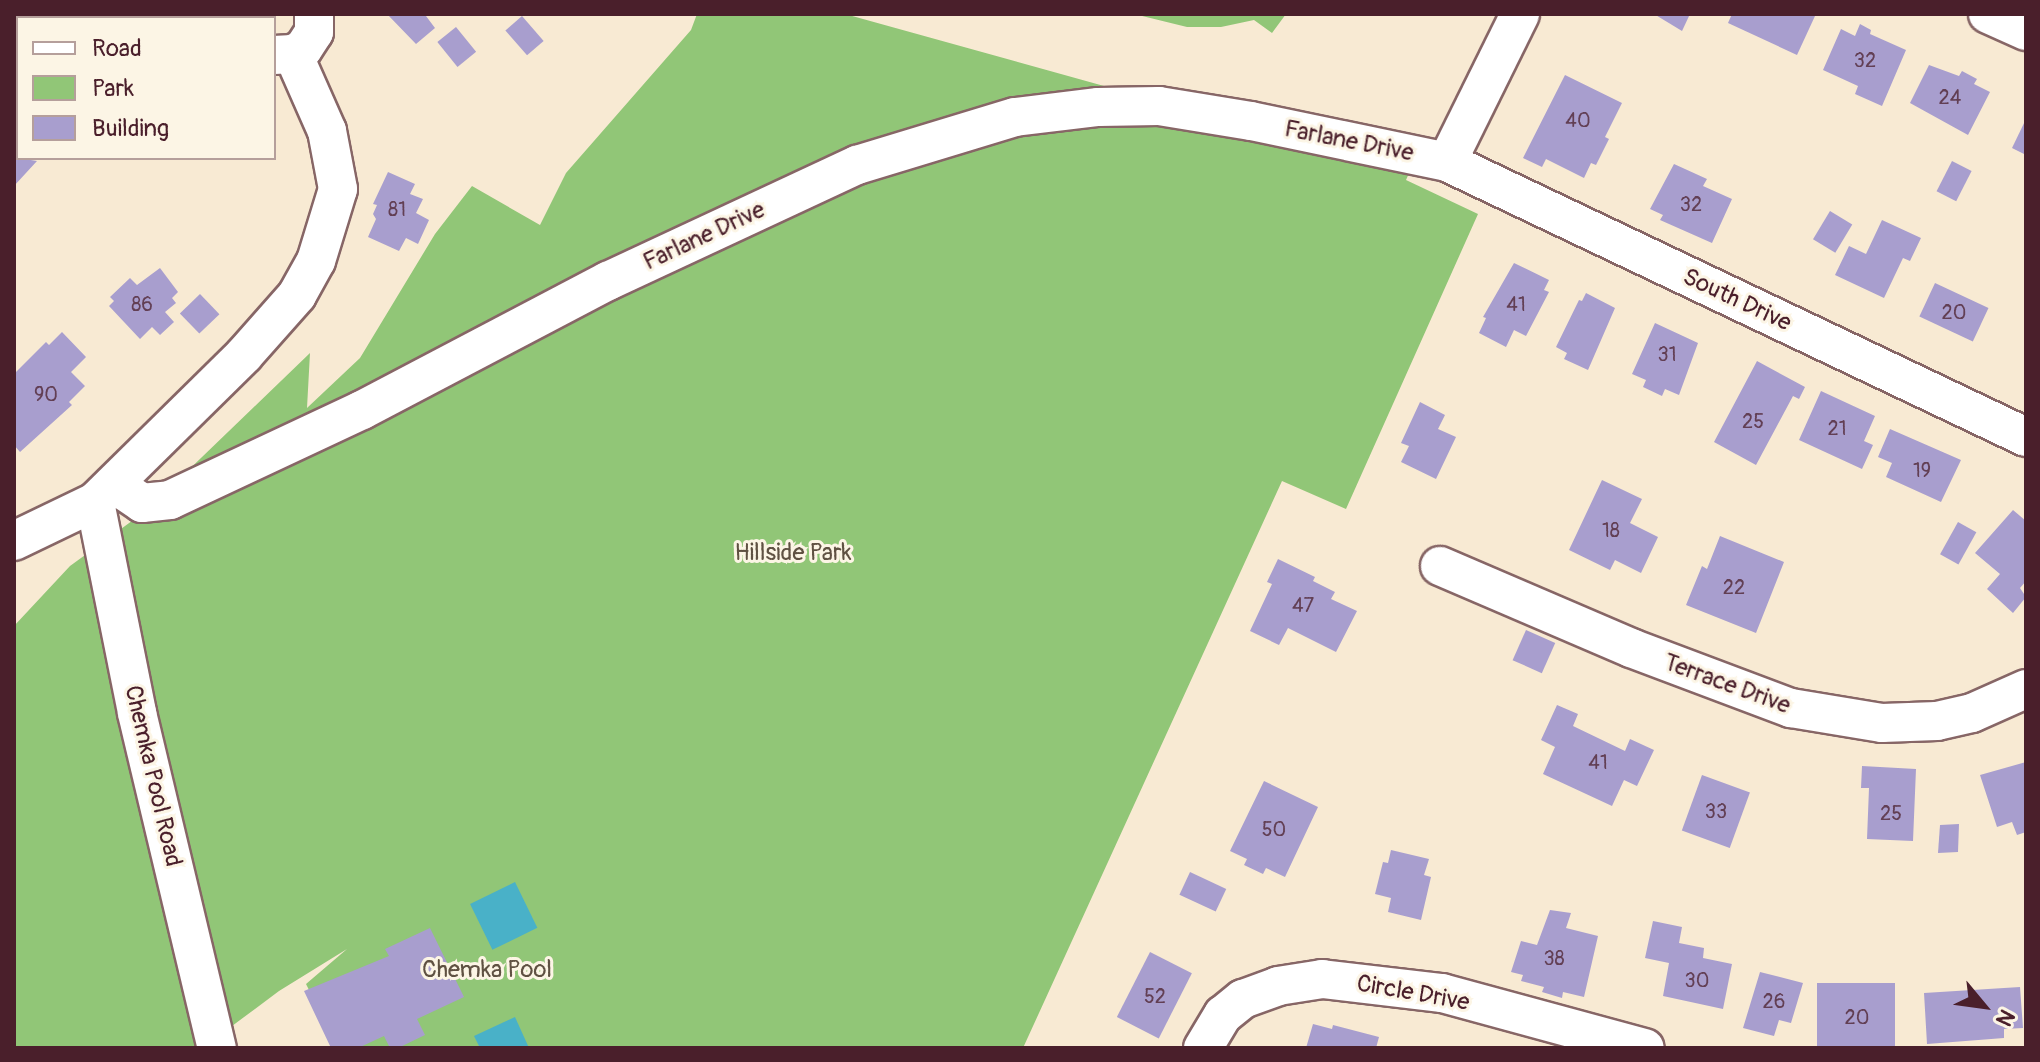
<!DOCTYPE html>
<style>
body{margin:0}
#map{position:relative;width:2040px;height:1062px;overflow:hidden;background:#f8ead3;font-family:Pangolin,sans-serif}
div>[style]{position:absolute}
[style*='--x']{left:calc(var(--x)*1px);top:calc(var(--y)*1px);width:calc(var(--w)*1px);rotate:calc(var(--a)*1deg)}
.green>*{inset:0;background:#91c677}
.water>*{inset:0;background:#49b1c8;transform-origin:0 0}
.building>*{inset:0;background:#a89ece;transform-origin:0 0}
.roads{filter:drop-shadow(2px 0 #876666) drop-shadow(-2px 0 #876666) drop-shadow(0 2px #876666) drop-shadow(0 -2px #876666)}
.minor>*{height:38px;margin:-19px;padding:0 19px;transform-origin:19px;border-radius:19px;background:#fff}
span{translate:-50% -50%;white-space:nowrap;text-align:center;line-height:1.15;-webkit-text-stroke:6px #fcf5e5;paint-order:stroke}
.number-label{font-size:20px;color:#623f54}
.number-label span{-webkit-text-stroke-width:0}
.street-label{font-size:24px;color:#4a1f2b}
.park-label{font-size:24px;color:#5f5142}
.frame{position:absolute;inset:0;border:16px solid #4a1f2b;pointer-events:none}
.legend{position:absolute;left:16px;top:16px;width:260px;height:144px;box-sizing:border-box;background:#fcf5e5;border:2px solid #b59f9b;margin:0;padding:10px 14px;list-style:none;font-size:24px;color:#4a1f2b}
.legend li{display:flex;align-items:center;gap:16px;height:40px}
.legend b{width:40px;border:2px solid #b59f9b}
.north{position:absolute;left:1944px;top:966px;width:80px;height:80px;-webkit-text-stroke:6px #fcf5e5;paint-order:stroke;rotate:119deg;font-size:22px;font-weight:700;line-height:32px;text-align:center;color:#4a1f2b}
.north::after{content:'';display:block;margin:auto;width:28px;height:36px;background:#4a1f2b;clip-path:polygon(50% 0,100% 100%,50% 72%,0 100%)}
</style>
<div id="map">
<div class="green">
<div style="clip-path:polygon(697px 14px,845px 14px,1410px 171px,1406px 180px,1478px 214px,1346px 509px,1282px 481px,1023px 1048px,338px 1048px,306px 984px,347px 949px,279px 991px,228px 1029px,225px 1048px,14px 1048px,14px 626px,70px 566px,147px 510px,310px 353px,307px 408px,360px 358px,435px 234px,472px 186px,540px 225px,566px 173px,691px 30px)"></div>
<div style="clip-path:polygon(1134px 14px,1286px 14px,1272px 33px,1254px 20px,1221px 27px,1187px 27px)"></div>
</div>
<div class="water">
<div style="left:515px;top:882px;width:51px;height:50px;rotate:64deg"></div>
<div style="clip-path:polygon(515px 1017px,529px 1048px,480px 1048px,474px 1036px)"></div>
</div>
<div class="building">
<div style="clip-path:polygon(387px 14px,428px 14px,426px 16px,435px 28px,416px 44px)"></div>
<div style="clip-path:polygon(1654px 14px,1690px 14px,1682px 31px)"></div>
<div style="clip-path:polygon(1732px 14px,1811px 14px,1815px 16px,1797px 55px,1728px 23px)"></div>
<div style="left:522px;top:16px;width:33px;height:22px;rotate:49deg"></div>
<div style="clip-path:polygon(1860px 24px,1871px 30px,1870px 34px,1906px 50px,1882px 106px,1855px 94px,1858px 86px,1823px 70px,1841px 29px,1855px 36px)"></div>
<div style="left:456px;top:27px;width:32px;height:24px;rotate:51deg"></div>
<div style="clip-path:polygon(1929px 65px,1959px 76px,1962px 71px,1977px 79px,1974px 84px,1990px 92px,1968px 135px,1910px 103px)"></div>
<div style="clip-path:polygon(1565px 75px,1622px 103px,1605px 137px,1609px 139px,1596px 165px,1591px 163px,1584px 178px,1546px 159px,1542px 167px,1523px 158px)"></div>
<div style="clip-path:polygon(2026px 119px,2026px 155px,2012px 148px)"></div>
<div style="clip-path:polygon(14px 141px,18px 144px,18px 158px,37px 161px,14px 186px)"></div>
<div style="left:1952px;top:161px;width:22px;height:34px;rotate:27deg"></div>
<div style="clip-path:polygon(1674px 164px,1707px 179px,1703px 186px,1732px 199px,1712px 243px,1660px 220px,1663px 215px,1650px 209px)"></div>
<div style="clip-path:polygon(388px 172px,415px 184px,410px 194px,423px 199px,416px 213px,429px 220px,418px 244px,406px 238px,399px 251px,368px 237px,376px 219px,373px 214px,377px 205px,373px 204px)"></div>
<div style="left:1830px;top:211px;width:26px;height:33px;rotate:31deg"></div>
<div style="clip-path:polygon(1882px 220px,1921px 238px,1910px 261px,1903px 258px,1884px 298px,1835px 275px,1849px 246px,1866px 254px)"></div>
<div style="clip-path:polygon(1514px 263px,1549px 280px,1544px 290px,1549px 292px,1526px 336px,1514px 330px,1506px 347px,1479px 333px,1486px 318px,1483px 317px)"></div>
<div style="clip-path:polygon(160px 268px,178px 292px,172px 298px,176px 303px,165px 312px,174px 322px,160px 335px,152px 327px,140px 339px,109px 306px,114px 301px,110px 297px,130px 278px,137px 285px)"></div>
<div style="left:1935px;top:283px;width:59px;height:37px;rotate:25deg"></div>
<div style="clip-path:polygon(1586px 293px,1615px 308px,1588px 370px,1564px 359px,1567px 353px,1556px 347px,1579px 300px,1582px 301px)"></div>
<div style="left:200px;top:294px;width:28px;height:28px;rotate:46deg"></div>
<div style="clip-path:polygon(1655px 323px,1698px 343px,1679px 395px,1665px 389px,1662px 396px,1643px 387px,1646px 380px,1632px 374px)"></div>
<div style="clip-path:polygon(62px 332px,86px 357px,71px 372px,85px 386px,69px 402px,72px 405px,20px 452px,14px 445px,14px 374px,46px 342px,49px 345px)"></div>
<div style="clip-path:polygon(1757px 361px,1805px 387px,1799px 399px,1793px 396px,1756px 465px,1714px 442px)"></div>
<div style="clip-path:polygon(1821px 391px,1875px 416px,1864px 441px,1873px 445px,1862px 469px,1799px 440px)"></div>
<div style="clip-path:polygon(1420px 402px,1445px 415px,1438px 429px,1456px 437px,1436px 479px,1401px 462px,1409px 446px,1401px 443px)"></div>
<div style="clip-path:polygon(1890px 429px,1961px 460px,1941px 502px,1886px 477px,1892px 463px,1878px 457px)"></div>
<div style="clip-path:polygon(1602px 480px,1642px 499px,1630px 523px,1658px 537px,1641px 573px,1615px 560px,1610px 570px,1569px 550px)"></div>
<div style="clip-path:polygon(2013px 510px,2026px 521px,2026px 581px,2020px 588px,2026px 597px,2013px 613px,1987px 589px,2000px 574px,1975px 553px)"></div>
<div style="left:1958px;top:522px;width:21px;height:37px;rotate:29deg"></div>
<div style="clip-path:polygon(1720px 536px,1784px 562px,1756px 633px,1686px 605px,1702px 566px,1707px 569px)"></div>
<div style="clip-path:polygon(1278px 559px,1315px 577px,1313px 581px,1335px 592px,1331px 599px,1357px 611px,1336px 652px,1288px 628px,1279px 645px,1250px 631px,1272px 584px,1267px 582px)"></div>
<div style="left:1526px;top:630px;width:32px;height:33px;rotate:24deg"></div>
<div style="clip-path:polygon(1557px 705px,1578px 714px,1573px 726px,1625px 751px,1630px 739px,1654px 750px,1637px 786px,1624px 780px,1612px 806px,1543px 774px,1555px 747px,1541px 740px)"></div>
<div style="clip-path:polygon(2026px 762px,2026px 832px,2017px 835px,2012px 822px,1997px 827px,1980px 775px)"></div>
<div style="clip-path:polygon(1862px 766px,1916px 769px,1913px 841px,1867px 839px,1869px 788px,1861px 788px)"></div>
<div style="left:1702px;top:775px;width:51px;height:59px;rotate:20deg"></div>
<div style="clip-path:polygon(1264px 781px,1318px 807px,1285px 877px,1266px 868px,1263px 874px,1244px 865px,1247px 859px,1230px 851px)"></div>
<div style="clip-path:polygon(1959px 824px,1958px 852px,1938px 853px,1940px 825px)"></div>
<div style="clip-path:polygon(1391px 850px,1429px 859px,1424px 875px,1431px 877px,1421px 920px,1388px 912px,1391px 898px,1375px 894px,1383px 862px,1388px 863px)"></div>
<div style="left:1190px;top:872px;width:40px;height:25px;rotate:25deg"></div>
<div style="clip-path:polygon(1550px 910px,1571px 913px,1566px 928px,1598px 936px,1584px 997px,1563px 992px,1562px 998px,1542px 992px,1544px 987px,1521px 981px,1523px 975px,1511px 972px,1521px 941px,1537px 945px)"></div>
<div style="clip-path:polygon(1653px 921px,1682px 927px,1679px 943px,1704px 948px,1703px 958px,1732px 964px,1723px 1009px,1663px 996px,1669px 963px,1645px 958px)"></div>
<div style="clip-path:polygon(430px 928px,464px 997px,417px 1019px,425px 1035px,398px 1048px,390px 1048px,384px 1036px,358px 1048px,331px 1048px,304px 991px,389px 956px,385px 949px)"></div>
<div style="left:1150px;top:952px;width:47px;height:73px;rotate:27deg"></div>
<div style="clip-path:polygon(1760px 972px,1803px 983px,1791px 1023px,1779px 1020px,1774px 1036px,1743px 1028px)"></div>
<div style="left:1817px;top:983px;width:78px;height:65px"></div>
<div style="clip-path:polygon(2020px 987px,2023px 1028px,2004px 1029px,2004px 1038px,1927px 1044px,1924px 993px)"></div>
<div style="clip-path:polygon(1313px 1024px,1332px 1029px,1333px 1025px,1379px 1037px,1376px 1048px,1306px 1048px)"></div>
</div>
<div class="roads">
<div class="minor">
<div style="--x:1988;--y:14;--w:42;--a:24.1"></div>
<div style="--x:245;--y:18;--w:4;--a:-90"></div>
<div style="--x:274;--y:55;--w:19;--a:-3"></div>
<div style="--x:293;--y:54;--w:11;--a:-27"></div>
<div style="--x:303;--y:49;--w:20;--a:-57"></div>
<div style="--x:314;--y:32;--w:18;--a:-90"></div>
<div style="--x:1447;--y:162;--w:165;--a:-63.7"></div>
<div style="--x:114;--y:484;--w:34;--a:34"></div>
<div style="--x:142;--y:503;--w:28;--a:-6"></div>
<div style="--x:170;--y:500;--w:212;--a:-25.1"></div>
<div style="--x:362;--y:410;--w:278;--a:-27.7"></div>
<div style="--x:608;--y:281;--w:275;--a:-25"></div>
<div style="--x:857;--y:165;--w:165;--a:-16.9"></div>
<div style="--x:1015;--y:117;--w:84;--a:-6.9"></div>
<div style="--x:1098;--y:107;--w:61;--a:-0.9"></div>
<div style="--x:1159;--y:106;--w:93;--a:9.3"></div>
<div style="--x:1251;--y:121;--w:200;--a:11.8"></div>
<div style="--x:1447;--y:162;--w:641;--a:25.41"></div>
<div style="--x:95;--y:502;--w:215;--a:78.7"></div>
<div style="--x:137;--y:713;--w:344;--a:76.6"></div>
<div style="--x:14;--y:541;--w:90;--a:-25.7"></div>
<div style="--x:95;--y:502;--w:209;--a:-44.6"></div>
<div style="--x:244;--y:355;--w:80;--a:-48.5"></div>
<div style="--x:297;--y:295;--w:39;--a:-61"></div>
<div style="--x:316;--y:261;--w:75;--a:-73"></div>
<div style="--x:338;--y:189;--w:59;--a:-100.7"></div>
<div style="--x:327;--y:131;--w:84;--a:-113.8"></div>
<div style="--x:1440;--y:566;--w:208;--a:23.2"></div>
<div style="--x:1631;--y:648;--w:171;--a:20.6"></div>
<div style="--x:1791;--y:708;--w:92;--a:9.4"></div>
<div style="--x:1882;--y:723;--w:55;--a:-2.1"></div>
<div style="--x:1937;--y:721;--w:36;--a:-13"></div>
<div style="--x:1972;--y:713;--w:59;--a:-24"></div>
<div style="--x:1203;--y:1048;--w:39;--a:-59"></div>
<div style="--x:1223;--y:1015;--w:26;--a:-39"></div>
<div style="--x:1243;--y:999;--w:37;--a:-20"></div>
<div style="--x:1278;--y:986;--w:45;--a:-9"></div>
<div style="--x:1322;--y:979;--w:121;--a:6.7"></div>
<div style="--x:1442;--y:993;--w:210;--a:15.2"></div>
</div>
</div>
<div class="number-label">
<span style="left:1865px;top:60px">32</span>
<span style="left:1950px;top:97px">24</span>
<span style="left:1578px;top:120px">40</span>
<span style="left:1691px;top:204px">32</span>
<span style="left:397px;top:209px">81</span>
<span style="left:142px;top:304px">86</span>
<span style="left:1516px;top:304px">41</span>
<span style="left:1954px;top:312px">20</span>
<span style="left:1667px;top:354px">31</span>
<span style="left:46px;top:394px">90</span>
<span style="left:1753px;top:421px">25</span>
<span style="left:1837px;top:428px">21</span>
<span style="left:1922px;top:470px">19</span>
<span style="left:1611px;top:530px">18</span>
<span style="left:1734px;top:587px">22</span>
<span style="left:1303px;top:605px">47</span>
<span style="left:1598px;top:762px">41</span>
<span style="left:1716px;top:811px">33</span>
<span style="left:1891px;top:813px">25</span>
<span style="left:1274px;top:829px">50</span>
<span style="left:1554px;top:958px">38</span>
<span style="left:1697px;top:980px">30</span>
<span style="left:1155px;top:996px">52</span>
<span style="left:1774px;top:1001px">26</span>
<span style="left:1857px;top:1017px">20</span>
</div>
<div class="street-label">
<span style="left:1349px;top:141px;rotate:11deg">Farlane Drive</span>
<span style="left:704px;top:236px;rotate:-25deg">Farlane Drive</span>
<span style="left:1737px;top:300px;rotate:25deg">South Drive</span>
<span style="left:1727px;top:684px;rotate:20deg">Terrace Drive</span>
<span style="left:153px;top:776px;rotate:77deg">Chemka Pool Road</span>
<span style="left:1413px;top:993px;rotate:10deg">Circle Drive</span>
</div>
<div class="park-label">
<span style="left:793px;top:553px">Hillside Park</span>
<span style="left:487px;top:970px">Chemka Pool</span>
</div>
<div class="frame"></div>
<ul class="legend">
<li><b style="height:10px;background:#fff"></b>Road</li>
<li><b style="height:22px;background:#91c677"></b>Park</li>
<li><b style="height:22px;background:#a89ece"></b>Building</li>
</ul>
<div class="north">N</div>
</div>
